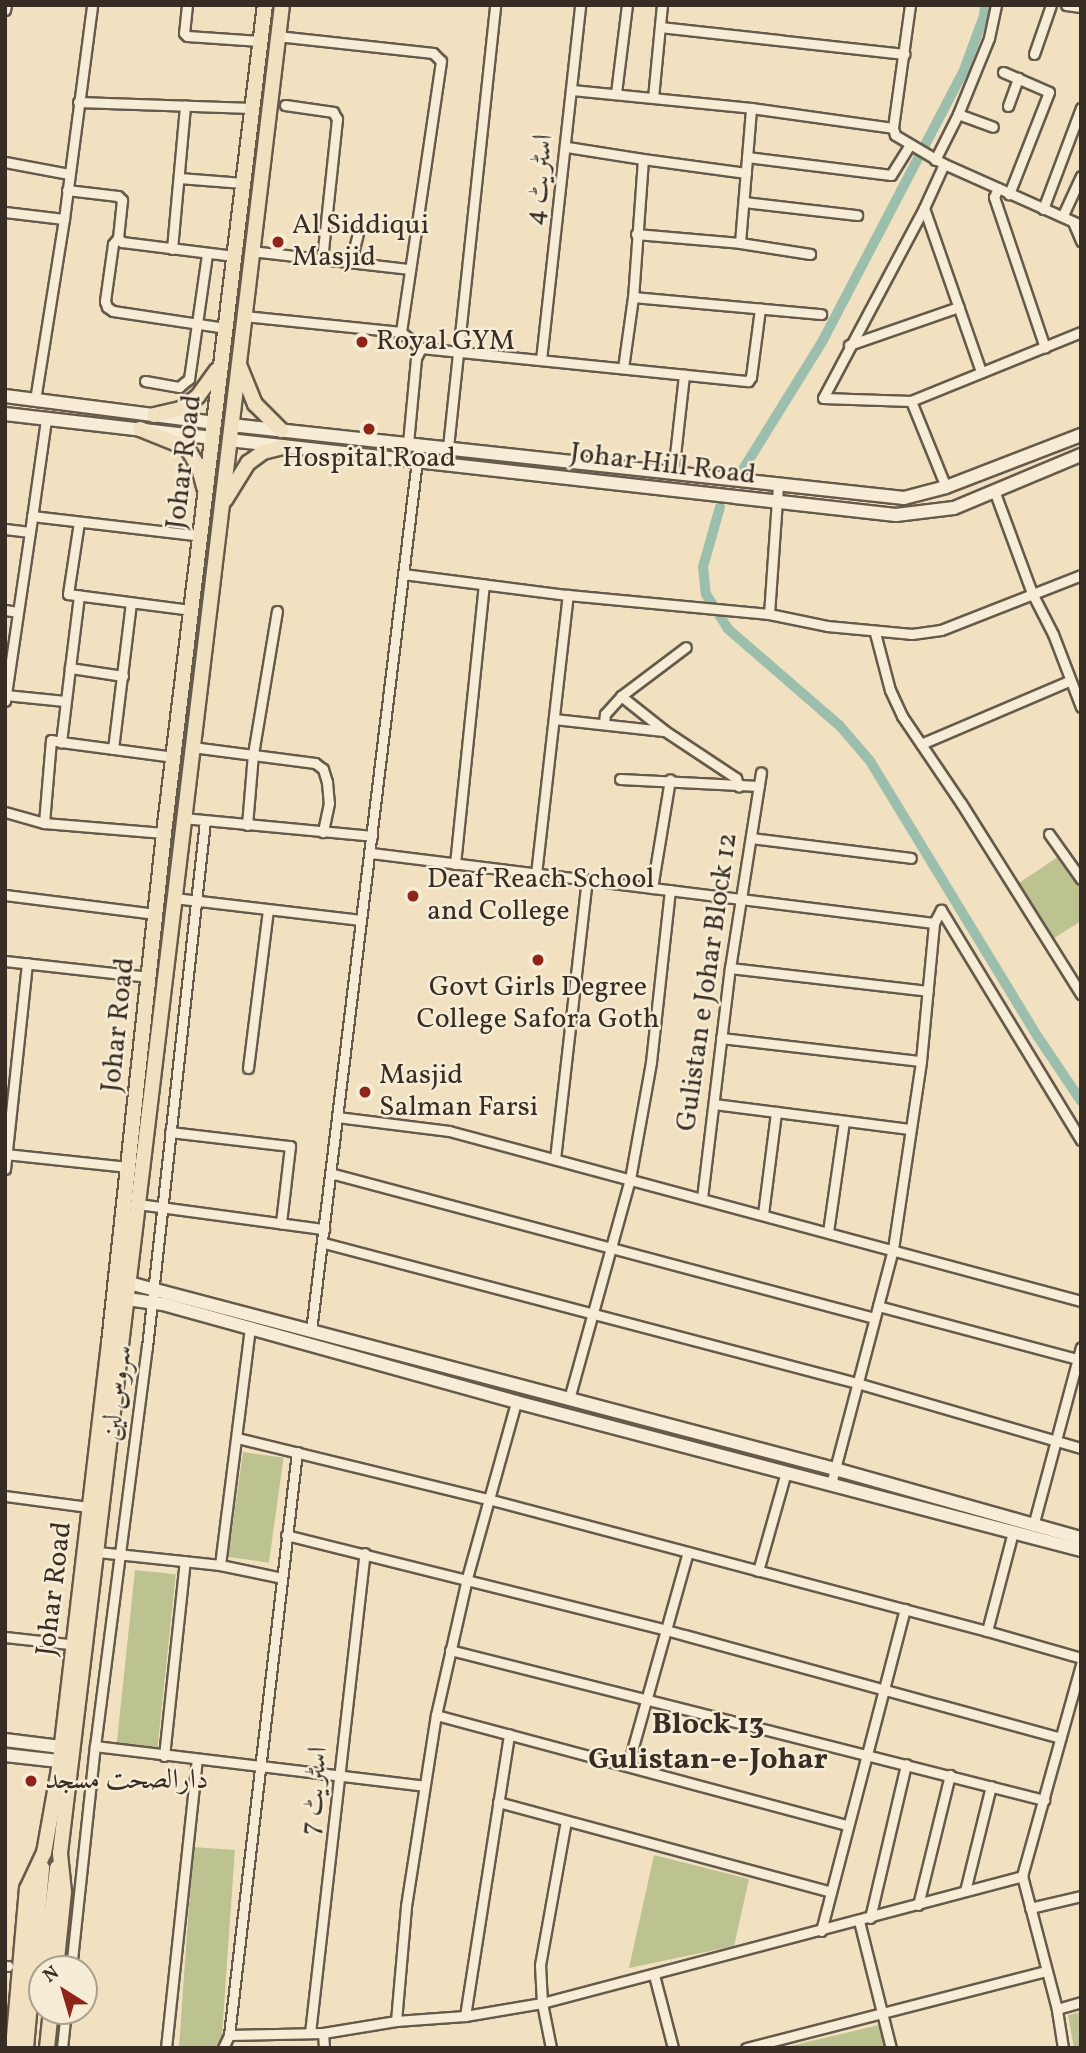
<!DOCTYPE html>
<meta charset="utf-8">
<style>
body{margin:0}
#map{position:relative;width:1086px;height:2053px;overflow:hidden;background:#f2e1c0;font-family:Vollkorn,Amiri,serif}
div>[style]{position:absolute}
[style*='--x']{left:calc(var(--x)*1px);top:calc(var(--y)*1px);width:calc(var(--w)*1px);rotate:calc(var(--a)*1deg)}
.green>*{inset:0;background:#bdc291;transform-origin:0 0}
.canal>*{height:10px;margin:-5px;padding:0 5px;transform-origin:5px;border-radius:5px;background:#9cbeac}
.roads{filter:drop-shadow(2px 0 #665a4b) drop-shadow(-2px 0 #665a4b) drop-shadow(0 2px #665a4b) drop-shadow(0 -2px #665a4b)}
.minor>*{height:9px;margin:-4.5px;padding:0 4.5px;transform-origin:4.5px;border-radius:4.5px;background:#f7ecd6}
.tertiary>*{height:12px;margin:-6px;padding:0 6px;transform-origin:6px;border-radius:6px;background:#f7ecd6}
.primary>*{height:14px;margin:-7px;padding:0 7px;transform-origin:7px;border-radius:7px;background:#f2e1c0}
.dots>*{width:19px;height:19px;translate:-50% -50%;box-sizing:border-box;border:4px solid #f7ecd6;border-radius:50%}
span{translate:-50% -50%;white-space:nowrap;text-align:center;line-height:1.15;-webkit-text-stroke:5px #f7ecd6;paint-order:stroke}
.street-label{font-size:28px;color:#372d24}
.poi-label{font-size:28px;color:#372d24}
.left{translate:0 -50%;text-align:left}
.neighbourhood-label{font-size:30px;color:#372d24;font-weight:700}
.frame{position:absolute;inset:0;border:7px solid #372d24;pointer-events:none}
.north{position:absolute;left:28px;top:1955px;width:70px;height:70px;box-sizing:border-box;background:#f7ecd6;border:2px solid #aaa08f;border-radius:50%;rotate:323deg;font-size:19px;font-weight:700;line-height:28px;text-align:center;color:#372d24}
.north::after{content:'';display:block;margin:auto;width:24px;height:32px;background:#8f2418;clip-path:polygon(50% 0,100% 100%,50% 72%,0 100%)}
</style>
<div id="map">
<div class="green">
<div style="clip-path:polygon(1061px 855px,1081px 885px,1081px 921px,1051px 940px,1016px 885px)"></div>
<div style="left:243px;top:1452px;width:41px;height:106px;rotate:8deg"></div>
<div style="left:135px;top:1570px;width:41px;height:174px;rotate:6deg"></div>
<div style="left:193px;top:1847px;width:42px;height:202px;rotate:4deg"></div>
<div style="clip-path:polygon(654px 1855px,749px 1879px,734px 1946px,629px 1968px)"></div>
<div style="clip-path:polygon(1081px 2012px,1081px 2048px,1074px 2048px,1068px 2015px)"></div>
<div style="clip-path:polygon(879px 2025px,885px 2048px,782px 2048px)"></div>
</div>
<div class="canal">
<div style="--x:742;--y:471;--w:152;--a:-58.2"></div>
<div style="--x:822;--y:342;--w:307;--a:-62.4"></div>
<div style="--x:964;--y:70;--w:58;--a:-69.7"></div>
<div style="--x:984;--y:16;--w:11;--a:-85"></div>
<div style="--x:720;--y:507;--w:62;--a:105.8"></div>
<div style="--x:703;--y:567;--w:27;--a:84"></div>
<div style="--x:706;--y:594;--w:41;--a:57.8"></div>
<div style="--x:728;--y:629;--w:148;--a:40.9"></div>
<div style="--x:840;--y:726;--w:46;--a:49.4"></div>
<div style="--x:870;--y:761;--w:323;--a:58.7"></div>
<div style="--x:1038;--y:1037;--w:77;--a:56.1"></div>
</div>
<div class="roads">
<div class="minor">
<div style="--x:187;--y:5;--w:28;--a:96"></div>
<div style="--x:184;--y:33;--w:4;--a:45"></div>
<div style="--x:187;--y:36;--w:73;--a:3.9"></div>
<div style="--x:910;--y:5;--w:124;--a:97.9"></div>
<div style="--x:893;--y:128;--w:7;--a:74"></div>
<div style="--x:895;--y:135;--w:57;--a:30.6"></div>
<div style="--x:944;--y:164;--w:150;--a:24"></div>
<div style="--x:1066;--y:5;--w:15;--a:8"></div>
<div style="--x:5;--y:10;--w:5;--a:-79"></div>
<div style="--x:660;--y:27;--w:246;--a:6.3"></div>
<div style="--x:277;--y:36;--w:157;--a:6.2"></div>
<div style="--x:433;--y:53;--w:11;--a:45"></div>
<div style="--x:441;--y:61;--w:274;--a:98.4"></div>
<div style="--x:1034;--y:54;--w:52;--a:-70.9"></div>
<div style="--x:1003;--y:72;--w:50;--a:23.5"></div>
<div style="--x:1049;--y:92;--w:110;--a:111.4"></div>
<div style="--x:572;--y:90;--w:180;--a:5.7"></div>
<div style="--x:751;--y:108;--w:143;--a:8"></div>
<div style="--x:616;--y:93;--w:89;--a:-82.9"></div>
<div style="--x:653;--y:98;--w:93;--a:-84.5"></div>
<div style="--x:78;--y:102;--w:174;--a:2"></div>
<div style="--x:285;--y:105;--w:49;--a:8.3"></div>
<div style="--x:333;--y:112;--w:8;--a:60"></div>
<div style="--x:337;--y:119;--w:141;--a:96.1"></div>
<div style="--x:1008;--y:106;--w:30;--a:-70"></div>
<div style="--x:958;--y:114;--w:37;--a:20"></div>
<div style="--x:567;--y:147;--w:77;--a:9"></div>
<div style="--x:643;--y:159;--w:138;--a:94.1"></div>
<div style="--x:633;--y:297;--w:72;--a:98"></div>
<div style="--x:747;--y:157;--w:145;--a:7.1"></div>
<div style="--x:891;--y:175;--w:34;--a:-58"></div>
<div style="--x:643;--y:159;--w:104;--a:7.7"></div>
<div style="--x:935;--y:160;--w:51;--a:-63.4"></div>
<div style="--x:958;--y:114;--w:82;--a:-67.8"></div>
<div style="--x:989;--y:38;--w:34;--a:-78"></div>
<div style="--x:5;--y:162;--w:65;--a:10.6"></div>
<div style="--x:944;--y:164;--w:48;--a:114.4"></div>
<div style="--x:924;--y:208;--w:215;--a:118"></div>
<div style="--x:823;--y:398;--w:88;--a:2"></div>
<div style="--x:911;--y:401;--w:183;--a:-22.1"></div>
<div style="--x:179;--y:178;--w:64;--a:4.5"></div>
<div style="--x:998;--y:188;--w:10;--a:114"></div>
<div style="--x:994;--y:197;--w:159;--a:71.3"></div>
<div style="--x:67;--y:190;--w:51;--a:6.7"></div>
<div style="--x:118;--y:196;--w:6;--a:45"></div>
<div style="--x:122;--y:200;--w:38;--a:96"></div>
<div style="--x:118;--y:238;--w:6;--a:45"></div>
<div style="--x:122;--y:242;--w:113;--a:7.1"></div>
<div style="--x:744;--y:202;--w:114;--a:6.6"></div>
<div style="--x:924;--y:208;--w:174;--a:70.8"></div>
<div style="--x:1043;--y:209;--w:108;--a:-69.4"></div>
<div style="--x:5;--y:212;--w:59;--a:6.8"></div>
<div style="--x:1063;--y:215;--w:43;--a:-65.2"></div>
<div style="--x:1073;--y:222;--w:21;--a:67"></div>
<div style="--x:636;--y:234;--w:104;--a:4.9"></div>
<div style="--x:740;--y:243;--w:71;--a:8.9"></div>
<div style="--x:118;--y:238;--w:8;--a:130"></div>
<div style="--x:113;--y:244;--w:58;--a:98"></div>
<div style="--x:105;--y:301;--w:6;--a:72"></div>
<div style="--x:107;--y:307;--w:7;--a:34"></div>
<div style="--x:113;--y:311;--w:113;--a:8.6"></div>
<div style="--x:740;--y:243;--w:135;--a:-85.3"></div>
<div style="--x:172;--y:249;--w:144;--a:-84.8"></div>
<div style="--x:251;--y:251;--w:160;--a:6.5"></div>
<div style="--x:351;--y:261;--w:29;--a:-76"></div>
<div style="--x:633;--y:297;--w:189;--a:5.2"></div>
<div style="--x:244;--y:316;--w:158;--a:5.8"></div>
<div style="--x:401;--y:332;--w:26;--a:39"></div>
<div style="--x:421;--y:348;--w:329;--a:5.8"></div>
<div style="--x:748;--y:381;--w:5;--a:-53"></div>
<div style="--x:751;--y:377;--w:69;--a:-82.5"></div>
<div style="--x:849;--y:345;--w:116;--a:-19.1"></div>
<div style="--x:541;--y:360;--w:357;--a:-83.7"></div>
<div style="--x:145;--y:381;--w:35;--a:10"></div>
<div style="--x:179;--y:387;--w:13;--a:-39"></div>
<div style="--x:189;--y:379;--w:126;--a:-81.8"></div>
<div style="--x:35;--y:400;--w:183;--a:-80.9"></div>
<div style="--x:64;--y:219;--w:216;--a:-82.5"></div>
<div style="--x:911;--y:401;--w:93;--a:67.9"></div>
<div style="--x:408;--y:443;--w:85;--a:-84.6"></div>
<div style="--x:416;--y:358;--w:11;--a:-63"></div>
<div style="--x:448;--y:447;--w:444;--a:-83.9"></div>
<div style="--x:673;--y:473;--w:99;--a:-83.6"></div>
<div style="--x:995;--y:493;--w:107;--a:69.7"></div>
<div style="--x:1032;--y:593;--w:46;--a:62.9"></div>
<div style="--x:1053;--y:634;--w:78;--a:69"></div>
<div style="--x:32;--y:516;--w:170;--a:6.7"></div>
<div style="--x:79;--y:522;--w:73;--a:98.7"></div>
<div style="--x:68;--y:594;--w:125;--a:7.4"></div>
<div style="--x:5;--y:529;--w:25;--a:7"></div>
<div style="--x:30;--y:532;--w:114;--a:-81.9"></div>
<div style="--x:403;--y:574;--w:166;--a:7.3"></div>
<div style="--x:568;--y:595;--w:202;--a:5.4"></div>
<div style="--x:769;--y:614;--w:59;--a:11.7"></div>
<div style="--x:827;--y:626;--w:85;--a:5.4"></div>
<div style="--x:912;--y:634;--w:29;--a:-8"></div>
<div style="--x:941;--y:630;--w:150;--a:-21.4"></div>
<div style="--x:5;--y:610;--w:12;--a:9"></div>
<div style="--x:769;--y:614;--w:129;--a:-86"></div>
<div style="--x:875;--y:633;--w:59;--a:75.3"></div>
<div style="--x:890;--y:690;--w:29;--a:65"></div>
<div style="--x:902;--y:716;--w:105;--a:55.9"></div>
<div style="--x:961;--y:803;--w:226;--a:57.9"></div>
<div style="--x:70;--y:668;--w:73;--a:-82.9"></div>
<div style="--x:123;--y:676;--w:54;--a:-171.4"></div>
<div style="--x:70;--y:668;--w:75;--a:96.9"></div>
<div style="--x:61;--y:742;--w:114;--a:7.6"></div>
<div style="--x:5;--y:695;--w:60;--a:5.7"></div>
<div style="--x:621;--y:696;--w:56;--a:38.5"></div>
<div style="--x:665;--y:731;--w:85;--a:33.5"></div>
<div style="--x:736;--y:778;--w:9;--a:72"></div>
<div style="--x:5;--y:701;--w:171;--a:-81.6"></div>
<div style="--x:554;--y:719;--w:110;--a:6.3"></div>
<div style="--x:604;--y:723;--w:9;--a:-84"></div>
<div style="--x:605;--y:714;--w:24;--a:-48"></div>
<div style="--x:621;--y:696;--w:81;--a:-37"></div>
<div style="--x:921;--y:744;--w:161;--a:-23.1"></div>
<div style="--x:192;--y:747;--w:124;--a:7.4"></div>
<div style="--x:315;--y:763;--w:10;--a:37"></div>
<div style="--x:323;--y:769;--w:14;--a:73"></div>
<div style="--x:327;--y:782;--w:21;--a:85"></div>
<div style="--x:329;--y:803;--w:30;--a:102"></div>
<div style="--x:113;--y:749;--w:147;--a:-83"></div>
<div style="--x:620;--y:779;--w:139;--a:2.9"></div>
<div style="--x:5;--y:812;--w:41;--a:15.8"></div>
<div style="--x:44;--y:823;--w:120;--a:4.8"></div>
<div style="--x:183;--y:818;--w:190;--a:5.4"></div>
<div style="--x:44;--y:823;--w:83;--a:-85.2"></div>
<div style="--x:51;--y:740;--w:10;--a:11"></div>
<div style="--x:247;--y:825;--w:71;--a:-85.2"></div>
<div style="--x:253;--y:754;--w:145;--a:-80.5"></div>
<div style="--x:1049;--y:834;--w:55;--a:54.6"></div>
<div style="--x:751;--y:838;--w:161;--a:7.1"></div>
<div style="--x:371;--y:853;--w:567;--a:7.09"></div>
<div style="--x:455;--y:864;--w:281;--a:-84.1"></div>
<div style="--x:536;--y:874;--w:281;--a:-83.5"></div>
<div style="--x:652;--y:888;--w:110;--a:-80.6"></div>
<div style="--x:5;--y:895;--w:152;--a:7.2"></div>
<div style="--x:174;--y:898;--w:188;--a:6.7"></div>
<div style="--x:5;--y:961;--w:145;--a:6.3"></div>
<div style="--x:730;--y:968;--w:199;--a:6.6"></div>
<div style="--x:721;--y:1038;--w:201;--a:6.6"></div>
<div style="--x:248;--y:1068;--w:159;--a:-82.8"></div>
<div style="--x:714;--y:1104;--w:197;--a:7.3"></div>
<div style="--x:337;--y:1117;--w:113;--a:7.1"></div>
<div style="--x:449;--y:1131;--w:654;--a:15.06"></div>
<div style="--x:170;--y:1132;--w:121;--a:6.7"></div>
<div style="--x:290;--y:1146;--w:78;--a:96.7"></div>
<div style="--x:5;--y:1154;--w:124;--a:6"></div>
<div style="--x:555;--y:1159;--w:281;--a:-83.5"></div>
<div style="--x:5;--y:1169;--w:207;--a:-83.9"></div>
<div style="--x:330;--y:1173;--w:563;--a:14.92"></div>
<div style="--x:702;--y:1198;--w:232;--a:-83.1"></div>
<div style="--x:730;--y:968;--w:198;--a:-81"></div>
<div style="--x:138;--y:1204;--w:188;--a:7.7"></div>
<div style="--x:763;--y:1214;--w:103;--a:-82.7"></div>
<div style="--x:828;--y:1232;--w:112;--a:-81.8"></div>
<div style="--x:324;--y:1243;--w:551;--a:14.72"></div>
<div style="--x:857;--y:1383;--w:233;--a:16.2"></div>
<div style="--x:878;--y:1306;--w:210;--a:14.9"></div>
<div style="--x:311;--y:1331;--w:894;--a:-83.06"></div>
<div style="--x:569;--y:1399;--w:228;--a:-74.5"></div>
<div style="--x:630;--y:1179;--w:119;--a:-79.8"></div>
<div style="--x:651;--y:1062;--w:173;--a:-83.7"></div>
<div style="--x:237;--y:1438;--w:258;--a:13.7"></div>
<div style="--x:488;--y:1499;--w:516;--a:14.82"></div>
<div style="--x:987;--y:1631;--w:98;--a:16"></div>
<div style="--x:831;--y:1484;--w:243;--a:-75.2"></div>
<div style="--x:893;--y:1249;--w:190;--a:-81.5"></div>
<div style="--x:921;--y:1061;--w:139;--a:-84.6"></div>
<div style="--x:934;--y:923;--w:15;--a:-62"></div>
<div style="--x:941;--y:910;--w:269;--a:58.7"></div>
<div style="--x:5;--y:1496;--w:85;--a:7.5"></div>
<div style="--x:1033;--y:1526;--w:185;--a:-75"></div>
<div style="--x:286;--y:1535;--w:392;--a:14"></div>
<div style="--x:666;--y:1630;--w:409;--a:15.3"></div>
<div style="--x:98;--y:1552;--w:123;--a:6.1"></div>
<div style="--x:220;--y:1565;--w:63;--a:11.8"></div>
<div style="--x:220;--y:1565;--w:239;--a:-82.8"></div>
<div style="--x:758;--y:1571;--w:103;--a:-74.2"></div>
<div style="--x:987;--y:1631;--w:102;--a:-75.3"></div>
<div style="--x:5;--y:1637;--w:72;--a:6.3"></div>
<div style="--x:450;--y:1650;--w:613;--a:14.17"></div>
<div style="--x:436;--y:1715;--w:424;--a:15"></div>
<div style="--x:95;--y:1746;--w:331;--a:6.9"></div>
<div style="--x:164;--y:1756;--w:196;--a:-83.9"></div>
<div style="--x:628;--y:1765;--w:221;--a:-74.3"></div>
<div style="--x:498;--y:1802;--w:345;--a:15.1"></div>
<div style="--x:965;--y:1891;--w:108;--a:-76.1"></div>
<div style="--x:918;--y:1905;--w:134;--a:-76.2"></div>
<div style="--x:1030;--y:1908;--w:52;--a:-13.2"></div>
<div style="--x:870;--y:1918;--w:158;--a:-76.8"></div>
<div style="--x:859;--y:1921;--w:131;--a:75.9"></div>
<div style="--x:821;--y:1931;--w:333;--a:-75.4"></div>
<div style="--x:5;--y:1966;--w:3;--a:0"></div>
<div style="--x:71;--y:1969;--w:224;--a:-83.9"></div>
<div style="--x:95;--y:1746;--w:402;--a:-82.6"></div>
<div style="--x:147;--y:1347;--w:529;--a:-83.71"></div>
<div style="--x:654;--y:1975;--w:75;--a:75.4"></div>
<div style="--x:1057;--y:2009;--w:25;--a:-16"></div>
<div style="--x:465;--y:2016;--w:285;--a:-81.1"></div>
<div style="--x:396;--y:2021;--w:115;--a:-85"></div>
<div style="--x:406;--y:1906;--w:193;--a:-81.1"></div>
<div style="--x:436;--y:1715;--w:140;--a:-77.2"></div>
<div style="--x:467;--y:1578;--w:183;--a:-74.4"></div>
<div style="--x:310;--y:2033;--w:483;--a:-83.5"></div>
<div style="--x:323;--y:2033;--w:15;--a:86"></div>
<div style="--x:229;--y:2035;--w:94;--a:-1.2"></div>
<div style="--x:323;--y:2033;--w:74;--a:-9.3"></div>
<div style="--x:396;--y:2021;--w:69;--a:-4.1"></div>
<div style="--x:465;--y:2016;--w:78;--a:-9.6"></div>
<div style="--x:542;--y:2003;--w:497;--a:-14.8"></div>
<div style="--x:62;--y:2048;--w:37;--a:-84"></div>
<div style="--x:166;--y:2048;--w:290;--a:-83.9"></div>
<div style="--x:223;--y:2048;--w:14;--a:-65"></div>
<div style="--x:229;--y:2035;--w:587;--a:-83.35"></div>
<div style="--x:551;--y:2048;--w:46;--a:-101.3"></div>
<div style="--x:542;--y:2003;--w:38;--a:-93"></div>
<div style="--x:540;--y:1965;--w:146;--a:-79.8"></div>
<div style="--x:746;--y:2048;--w:310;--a:-14.4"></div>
<div style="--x:1063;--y:2048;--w:39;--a:-99"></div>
<div style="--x:1057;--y:2009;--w:138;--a:-104.7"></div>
<div style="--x:1022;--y:1876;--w:220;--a:-74.4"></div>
</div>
<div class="tertiary">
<div style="--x:5;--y:396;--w:212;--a:7.3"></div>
<div style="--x:5;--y:414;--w:209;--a:6.6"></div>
<div style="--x:231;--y:425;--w:677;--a:6.19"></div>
<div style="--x:904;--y:498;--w:43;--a:-14.7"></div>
<div style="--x:946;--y:487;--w:145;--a:-21.1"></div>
<div style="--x:229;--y:440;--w:671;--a:6.42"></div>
<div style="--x:896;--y:515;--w:58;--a:-6.9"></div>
<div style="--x:954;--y:508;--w:138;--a:-22.7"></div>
<div style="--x:129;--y:1283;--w:730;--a:14.76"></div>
<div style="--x:835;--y:1469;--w:255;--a:15.7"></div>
<div style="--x:127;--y:1299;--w:36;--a:8"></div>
<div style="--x:163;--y:1304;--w:366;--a:15.5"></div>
<div style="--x:516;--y:1402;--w:584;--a:14.68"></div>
<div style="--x:5;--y:1740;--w:56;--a:7.1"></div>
<div style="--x:5;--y:1755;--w:54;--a:6.3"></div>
</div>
<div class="primary">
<div style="--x:240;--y:367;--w:40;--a:68"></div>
<div style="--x:255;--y:404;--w:37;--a:45"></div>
<div style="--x:154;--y:415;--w:28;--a:-13"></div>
<div style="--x:181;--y:409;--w:21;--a:-37"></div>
<div style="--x:198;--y:396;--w:32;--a:-54"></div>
<div style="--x:140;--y:429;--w:51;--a:22"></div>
<div style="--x:187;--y:448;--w:23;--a:59"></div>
<div style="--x:199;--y:468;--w:20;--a:75"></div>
<div style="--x:225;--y:500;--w:44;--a:-58.1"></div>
<div style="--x:248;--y:463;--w:19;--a:-36"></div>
<div style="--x:263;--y:452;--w:21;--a:-14"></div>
<div style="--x:45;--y:1969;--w:102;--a:-83.2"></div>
<div style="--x:56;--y:1969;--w:77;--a:-84.1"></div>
<div style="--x:64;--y:1892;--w:39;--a:-96"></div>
<div style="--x:60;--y:1853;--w:1861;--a:-83.15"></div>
<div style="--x:13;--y:2048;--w:160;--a:-85"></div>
<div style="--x:27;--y:1889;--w:40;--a:-65"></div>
<div style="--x:44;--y:1853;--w:85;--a:-79.9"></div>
<div style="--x:59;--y:1769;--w:429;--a:-83.3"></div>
<div style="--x:109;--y:1343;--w:513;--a:-83.84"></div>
<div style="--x:164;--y:833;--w:834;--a:-83.05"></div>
<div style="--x:26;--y:2048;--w:181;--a:-84.9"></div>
<div style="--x:47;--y:2048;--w:37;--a:-84"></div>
</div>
</div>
<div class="dots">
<div style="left:278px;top:242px;background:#8f2418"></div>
<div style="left:362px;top:342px;background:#8f2418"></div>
<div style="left:369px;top:429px;background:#8f2418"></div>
<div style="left:413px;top:896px;background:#8f2418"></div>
<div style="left:538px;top:960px;background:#8f2418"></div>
<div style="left:365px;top:1092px;background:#8f2418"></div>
<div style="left:31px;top:1781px;background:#8f2418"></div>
</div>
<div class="street-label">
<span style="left:540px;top:180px;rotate:-84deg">اسٹریٹ 4</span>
<span style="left:185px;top:462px;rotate:-83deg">Johar Road</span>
<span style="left:663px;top:465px;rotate:7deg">Johar Hill Road</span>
<span style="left:708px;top:982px;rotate:-82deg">Gulistan e Johar Block 12</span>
<span style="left:119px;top:1025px;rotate:-84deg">Johar Road</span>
<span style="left:118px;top:1393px;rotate:-83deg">سروس لین</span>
<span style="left:55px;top:1589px;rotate:-83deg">Johar Road</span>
<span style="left:315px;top:1791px;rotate:-84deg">اسٹریٹ 7</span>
</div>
<div class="poi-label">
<span class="left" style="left:292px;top:242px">Al Siddiqui<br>Masjid</span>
<span class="left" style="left:376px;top:342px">Royal GYM</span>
<span style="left:369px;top:459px">Hospital Road</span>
<span class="left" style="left:427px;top:896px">Deaf Reach School<br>and College</span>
<span style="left:538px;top:1004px">Govt Girls Degree<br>College Safora Goth</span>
<span class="left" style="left:379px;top:1092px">Masjid<br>Salman Farsi</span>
<span class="left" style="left:45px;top:1781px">دارالصحت مسجد</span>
</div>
<div class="neighbourhood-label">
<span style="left:708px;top:1742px">Block 13<br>Gulistan-e-Johar</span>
</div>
<div class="frame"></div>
<div class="north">N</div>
</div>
